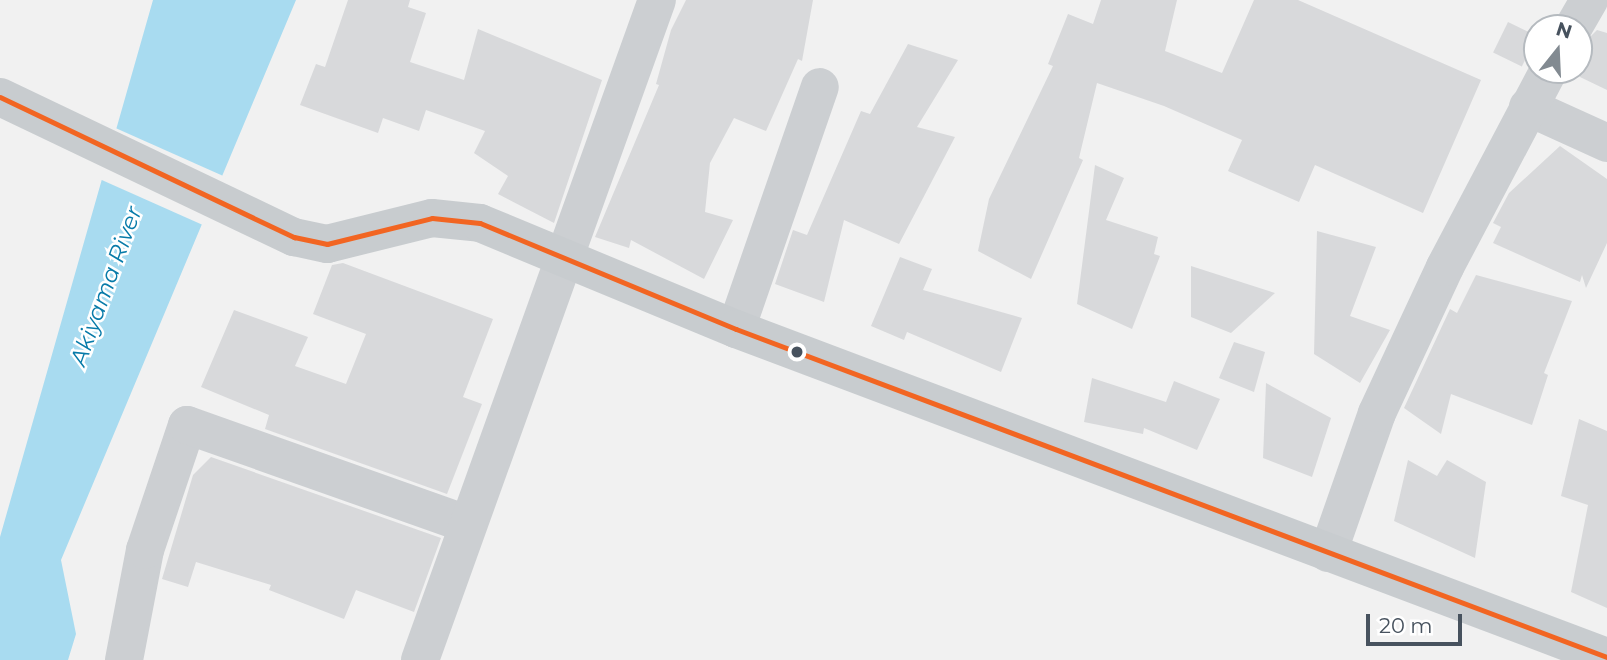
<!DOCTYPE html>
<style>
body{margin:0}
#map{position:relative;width:1607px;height:660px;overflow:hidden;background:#f1f1f1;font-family:Montserrat,sans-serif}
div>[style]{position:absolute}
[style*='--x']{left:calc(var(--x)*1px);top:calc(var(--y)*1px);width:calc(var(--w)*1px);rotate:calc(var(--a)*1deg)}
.water>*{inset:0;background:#a8dbf0}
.pier>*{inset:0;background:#f1f1f1;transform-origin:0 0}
.building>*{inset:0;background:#d8d9db;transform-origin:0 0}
.minor>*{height:38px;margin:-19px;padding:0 19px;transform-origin:19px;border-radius:19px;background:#cccfd2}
.major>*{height:38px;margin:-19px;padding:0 19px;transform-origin:19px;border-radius:19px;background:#c8cccf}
.bus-1>*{height:5px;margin:-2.5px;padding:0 2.5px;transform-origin:2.5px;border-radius:2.5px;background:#f26522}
.dots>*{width:19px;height:19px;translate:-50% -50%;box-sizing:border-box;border:4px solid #fff;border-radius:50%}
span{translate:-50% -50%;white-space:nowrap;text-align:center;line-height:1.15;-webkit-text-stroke:5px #fff;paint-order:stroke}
.water-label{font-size:23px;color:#087ba9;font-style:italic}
.north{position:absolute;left:1523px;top:14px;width:70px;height:70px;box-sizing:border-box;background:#fff;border:2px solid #b5babf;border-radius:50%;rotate:18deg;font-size:19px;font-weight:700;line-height:28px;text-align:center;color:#47525e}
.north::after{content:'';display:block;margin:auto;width:24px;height:32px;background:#828a91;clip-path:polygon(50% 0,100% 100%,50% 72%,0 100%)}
.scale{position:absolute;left:1366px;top:614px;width:96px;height:32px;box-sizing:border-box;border:4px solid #47525e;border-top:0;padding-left:9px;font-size:21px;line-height:24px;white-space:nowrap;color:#47525e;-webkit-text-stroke:5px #fff;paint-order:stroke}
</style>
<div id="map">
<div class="water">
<div style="clip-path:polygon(153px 0,296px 0,61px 560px,76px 634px,68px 660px,0 660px,0 537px)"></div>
</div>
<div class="pier">
<div style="left:111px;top:126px;width:126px;height:53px;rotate:24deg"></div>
</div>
<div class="building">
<div style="clip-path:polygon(348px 0,410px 0,408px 7px,426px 13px,410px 62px,464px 80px,478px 29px,602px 80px,554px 223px,498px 194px,508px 176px,474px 153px,485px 131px,426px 110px,419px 131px,383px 118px,378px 133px,300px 105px,316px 64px,325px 67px)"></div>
<div style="clip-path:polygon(686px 0,813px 0,802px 61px,798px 59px,766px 131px,734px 118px,710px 163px,705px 212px,733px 220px,704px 279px,631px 240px,629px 248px,595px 237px,659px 85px,656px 84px,671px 30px)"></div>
<div style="clip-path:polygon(1101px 0,1177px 0,1165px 51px,1222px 73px,1254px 0,1298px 0,1481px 80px,1423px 213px,1315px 165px,1299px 202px,1228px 171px,1242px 140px,1164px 106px,1097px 83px,1079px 158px,1083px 160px,1031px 279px,978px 251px,989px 199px,1053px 66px,1048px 64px,1068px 14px,1093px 24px)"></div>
<div style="left:1508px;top:22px;width:32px;height:34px;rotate:26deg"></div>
<div style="clip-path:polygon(1597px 30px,1607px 33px,1607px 90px,1580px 77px,1579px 48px)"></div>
<div style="clip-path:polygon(908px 44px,958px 60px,917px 127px,955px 137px,899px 244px,844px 220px,824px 302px,775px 284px,793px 230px,807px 235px,861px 111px,870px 114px)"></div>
<div style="clip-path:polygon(1560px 146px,1607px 179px,1607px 243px,1586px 288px,1582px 275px,1580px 282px,1493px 243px,1501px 227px,1493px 223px,1509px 193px)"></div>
<div style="clip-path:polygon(1095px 165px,1124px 178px,1106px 220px,1158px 237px,1154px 254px,1160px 256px,1132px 329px,1077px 304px)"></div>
<div style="clip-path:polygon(1317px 231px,1376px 247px,1350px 316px,1390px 330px,1360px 383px,1314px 354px)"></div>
<div style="clip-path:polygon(900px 257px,932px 269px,923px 290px,1022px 318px,1001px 372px,907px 332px,904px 340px,871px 326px)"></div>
<div style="clip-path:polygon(343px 263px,493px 319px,463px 397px,482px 404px,447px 494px,265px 429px,269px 415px,201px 387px,234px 310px,308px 337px,295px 366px,346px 384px,366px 334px,313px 314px,332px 265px)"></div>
<div style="clip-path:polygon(1191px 266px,1275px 293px,1231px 333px,1191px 317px)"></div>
<div style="clip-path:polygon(1476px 275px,1572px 301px,1544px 373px,1548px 375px,1532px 425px,1451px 394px,1441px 434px,1404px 408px,1450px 309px,1457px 313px)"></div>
<div style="clip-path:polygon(1234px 342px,1265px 352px,1254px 392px,1219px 378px)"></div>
<div style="clip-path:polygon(1092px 378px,1166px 402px,1174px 381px,1220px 399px,1197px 450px,1144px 428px,1143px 434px,1084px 422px)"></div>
<div style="clip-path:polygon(1266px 383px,1331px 418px,1312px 477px,1263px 458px)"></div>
<div style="clip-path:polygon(1579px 419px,1607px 431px,1607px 608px,1571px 592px,1588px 505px,1561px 496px)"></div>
<div style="clip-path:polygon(211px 457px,441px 538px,414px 612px,356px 590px,344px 619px,269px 590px,271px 585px,196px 562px,188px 587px,162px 579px,193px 475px)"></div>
<div style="clip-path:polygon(1408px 460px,1437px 476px,1447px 460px,1486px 482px,1475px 558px,1394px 521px)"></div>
</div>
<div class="minor">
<div style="--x:1573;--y:28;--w:32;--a:-60"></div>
<div style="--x:1528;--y:107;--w:87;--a:24.5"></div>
<div style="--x:736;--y:329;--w:256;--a:-70.9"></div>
<div style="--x:1328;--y:553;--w:148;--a:-70.7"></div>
<div style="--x:1377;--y:413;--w:161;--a:-65"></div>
<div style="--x:1445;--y:267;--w:223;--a:-62.2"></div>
<div style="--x:124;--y:660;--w:112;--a:-79.2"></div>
<div style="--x:145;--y:550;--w:132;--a:-71.4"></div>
<div style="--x:187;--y:425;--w:297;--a:19.5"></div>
<div style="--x:420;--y:660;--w:701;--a:-70.25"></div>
</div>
<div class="major">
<div style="--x:0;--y:97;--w:326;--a:25.5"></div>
<div style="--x:294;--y:237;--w:34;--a:12"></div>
<div style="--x:327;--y:244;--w:108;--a:-13.9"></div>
<div style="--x:432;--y:218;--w:48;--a:5.9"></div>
<div style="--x:480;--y:223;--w:277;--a:22.5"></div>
<div style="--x:736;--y:329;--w:931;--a:20.64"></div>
</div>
<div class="bus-1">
<div style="--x:0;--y:97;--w:326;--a:25.5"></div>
<div style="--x:294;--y:237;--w:34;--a:12"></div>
<div style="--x:327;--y:244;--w:108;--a:-13.9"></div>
<div style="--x:432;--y:218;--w:48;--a:5.9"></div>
<div style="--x:480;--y:223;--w:277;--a:22.5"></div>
<div style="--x:736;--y:329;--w:931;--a:20.64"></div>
</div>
<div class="dots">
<div style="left:797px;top:352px;background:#47525e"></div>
</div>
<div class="water-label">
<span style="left:106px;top:286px;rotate:-70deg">Akiyama River</span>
</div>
<div class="north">N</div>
<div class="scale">20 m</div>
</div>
